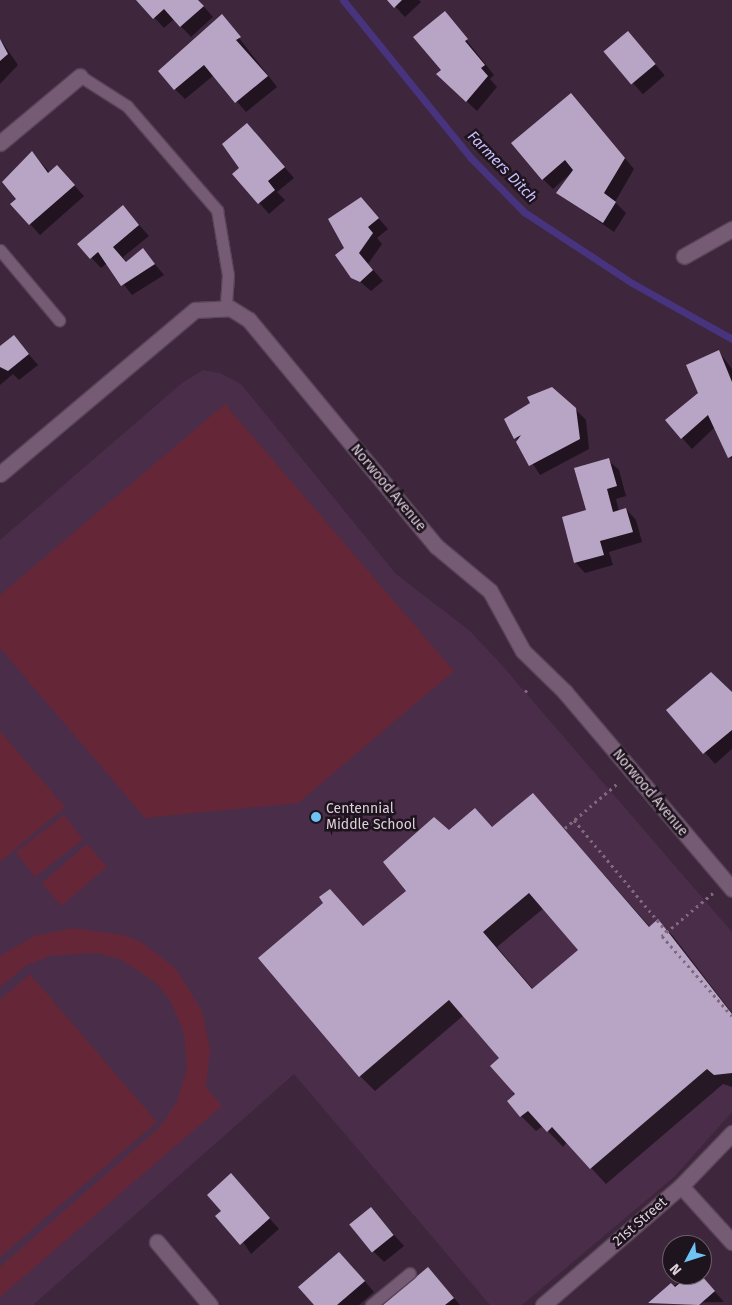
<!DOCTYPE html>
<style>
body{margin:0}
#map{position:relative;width:732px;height:1305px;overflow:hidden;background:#3e263c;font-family:"Fira Sans",sans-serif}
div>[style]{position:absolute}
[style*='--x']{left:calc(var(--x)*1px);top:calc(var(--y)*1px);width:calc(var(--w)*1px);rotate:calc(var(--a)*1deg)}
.built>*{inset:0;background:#4a2d48}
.green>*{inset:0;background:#652738;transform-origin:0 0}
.shadow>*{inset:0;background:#0007;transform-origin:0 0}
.stream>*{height:7px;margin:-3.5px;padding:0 3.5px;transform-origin:3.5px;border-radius:3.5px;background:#48347e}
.building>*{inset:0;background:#b8a5c6;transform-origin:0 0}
.path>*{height:3px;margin-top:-1.5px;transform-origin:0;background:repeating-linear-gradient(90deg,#7f6a7d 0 2.5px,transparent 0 6.5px)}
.roads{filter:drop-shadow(1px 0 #584557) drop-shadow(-1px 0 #584557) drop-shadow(0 1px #584557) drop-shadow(0 -1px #584557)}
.service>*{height:11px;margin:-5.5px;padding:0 5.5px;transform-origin:5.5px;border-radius:5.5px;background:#765b74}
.minor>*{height:15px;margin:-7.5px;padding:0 7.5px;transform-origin:7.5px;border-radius:7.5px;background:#765b74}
.dots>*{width:14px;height:14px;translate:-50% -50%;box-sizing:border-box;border:2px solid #1e141e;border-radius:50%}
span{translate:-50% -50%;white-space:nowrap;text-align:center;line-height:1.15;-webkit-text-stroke:5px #1e141e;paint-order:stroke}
.street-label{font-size:14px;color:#decfdc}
.poi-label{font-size:14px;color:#decfdc}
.left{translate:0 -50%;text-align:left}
.water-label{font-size:15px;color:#c9befe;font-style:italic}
.north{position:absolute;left:662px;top:1235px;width:50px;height:50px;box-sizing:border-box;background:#1e141e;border:1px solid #6b5f6a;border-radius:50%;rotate:230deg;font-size:14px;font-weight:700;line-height:20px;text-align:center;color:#decfdc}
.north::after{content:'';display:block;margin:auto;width:18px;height:22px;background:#6fc2f4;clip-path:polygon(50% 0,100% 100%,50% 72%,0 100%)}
</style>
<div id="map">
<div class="built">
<div style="clip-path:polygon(203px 370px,220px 373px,241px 384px,396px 574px,470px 631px,500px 663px,732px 932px,732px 1112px,675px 1176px,522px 1305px,490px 1305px,294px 1074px,33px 1305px,0 1305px,0 540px,182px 383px)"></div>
</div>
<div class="green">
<div style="clip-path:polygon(225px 404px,454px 671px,298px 803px,145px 818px,0 648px,0 595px)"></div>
<div style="clip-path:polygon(0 731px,65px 807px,0 862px)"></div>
<div style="left:64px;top:815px;width:31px;height:61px;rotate:52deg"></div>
<div style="left:87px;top:844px;width:30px;height:60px;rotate:49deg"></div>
<div style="clip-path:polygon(73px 928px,124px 935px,143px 943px,176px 969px,202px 1011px,210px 1049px,206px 1087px,222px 1106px,0 1297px,0 1267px,161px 1126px,177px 1101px,187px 1069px,184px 1033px,170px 1000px,155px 982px,120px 959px,97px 953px,50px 956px,27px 965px,0 987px,0 956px,34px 936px)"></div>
<div style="clip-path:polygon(30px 974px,157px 1122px,0 1257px,0 1000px)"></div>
</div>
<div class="shadow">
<div style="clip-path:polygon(138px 0,198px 0,213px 17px,191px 37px,174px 19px,164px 28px)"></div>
<div style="clip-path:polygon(389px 0,419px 0,421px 2px,405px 17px)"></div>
<div style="clip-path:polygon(445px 13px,494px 75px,490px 79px,497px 87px,477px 111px,448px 84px,443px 71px)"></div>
<div style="clip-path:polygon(222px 16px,277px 87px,246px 112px,214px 75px,185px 99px,175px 89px)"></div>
<div style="left:628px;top:33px;width:56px;height:29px;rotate:49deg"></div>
<div style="clip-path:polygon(0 39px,18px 65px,0 84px)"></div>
<div style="clip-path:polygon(571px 95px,634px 169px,615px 202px,626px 213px,614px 232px,558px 193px,570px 174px,553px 189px,543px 179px)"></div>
<div style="clip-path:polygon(247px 124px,294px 178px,277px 192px,285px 200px,269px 214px,234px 174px,241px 169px)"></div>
<div style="clip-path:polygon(32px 152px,50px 173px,57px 167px,84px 196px,40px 235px,12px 204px,18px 199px)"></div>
<div style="clip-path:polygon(361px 198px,388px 229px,377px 238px,382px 244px,368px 264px,383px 281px,371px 291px,343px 267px,337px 255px,345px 248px)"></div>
<div style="clip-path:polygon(123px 207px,149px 236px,123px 257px,127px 263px,143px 250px,164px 275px,132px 295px,107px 263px,101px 268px,79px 244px)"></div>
<div style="clip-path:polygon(14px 337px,38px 365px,19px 380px,13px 374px,0 385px,0 348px)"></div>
<div style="clip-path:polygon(719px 352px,732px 369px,732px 460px,715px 427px,692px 449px,666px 420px,700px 393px)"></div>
<div style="clip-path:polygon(575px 409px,586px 420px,589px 449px,540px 475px,505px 420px)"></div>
<div style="clip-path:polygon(608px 460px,619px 470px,626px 496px,616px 499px,619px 511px,626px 509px,636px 520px,642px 542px,609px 552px,613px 565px,585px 573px,575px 562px,588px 511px)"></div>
<div style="clip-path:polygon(732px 697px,732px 749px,715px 764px,668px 710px)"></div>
<div style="clip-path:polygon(evenodd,533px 794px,650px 927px,658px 921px,673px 936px,732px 1013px,732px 1087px,723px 1084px,606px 1184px,567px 1142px,563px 1147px,543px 1126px,536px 1131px,521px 1116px,501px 1058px,464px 1015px,375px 1091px,360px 1076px,325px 903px,330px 890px,364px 927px,408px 891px,449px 832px,493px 828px,533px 794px,544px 908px,580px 950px,533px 989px,497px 947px,544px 908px)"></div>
<div style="clip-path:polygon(231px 1175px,279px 1229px,251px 1254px,223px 1211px)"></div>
<div style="clip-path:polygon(371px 1209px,404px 1246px,384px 1262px,374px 1252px)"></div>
<div style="clip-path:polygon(349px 1263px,374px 1292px,359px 1305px,315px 1305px)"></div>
<div style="clip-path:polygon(690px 1275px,700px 1275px,724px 1302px,649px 1303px)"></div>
<div style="clip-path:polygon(438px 1279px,460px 1305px,385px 1305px)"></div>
</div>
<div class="stream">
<div style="--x:343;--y:0;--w:203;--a:51"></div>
<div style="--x:471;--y:158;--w:76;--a:45.5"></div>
<div style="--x:524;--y:212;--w:129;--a:33.3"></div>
<div style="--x:632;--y:283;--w:115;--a:29.2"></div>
</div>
<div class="building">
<div style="clip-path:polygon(136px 0,198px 0,204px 6px,180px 27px,164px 9px,153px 19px)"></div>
<div style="clip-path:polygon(387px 0,402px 0,394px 8px)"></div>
<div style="clip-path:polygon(445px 11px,468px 39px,465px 41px,485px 65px,481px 68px,488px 76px,466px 102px,436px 74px,441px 70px,413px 37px)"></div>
<div style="clip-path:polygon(222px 14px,241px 37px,236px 40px,268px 76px,235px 103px,204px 65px,174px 90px,158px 71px)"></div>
<div style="left:628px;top:31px;width:43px;height:32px;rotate:50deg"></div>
<div style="clip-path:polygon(0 39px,8px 54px,0 61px)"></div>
<div style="clip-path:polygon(571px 93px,625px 158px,604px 193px,616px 202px,603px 223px,556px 193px,573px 170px,565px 160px,542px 180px,511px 143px)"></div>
<div style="clip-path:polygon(247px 123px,285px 167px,268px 181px,275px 190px,258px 204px,232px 174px,239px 168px,222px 144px)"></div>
<div style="clip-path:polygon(32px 151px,48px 173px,57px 165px,75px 185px,29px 225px,10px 204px,16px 199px,2px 182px)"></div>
<div style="clip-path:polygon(361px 197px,379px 218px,368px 227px,373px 233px,359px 253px,373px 270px,360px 282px,351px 278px,335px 255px,344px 248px,328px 219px)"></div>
<div style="clip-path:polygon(123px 205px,139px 225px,113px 247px,126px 262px,143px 248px,155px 264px,121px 286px,98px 252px,90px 259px,77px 244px)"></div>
<div style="clip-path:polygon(14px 335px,29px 354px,8px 371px,0 367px,0 346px)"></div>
<div style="clip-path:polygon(719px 350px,732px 382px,732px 456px,728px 458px,708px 415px,681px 439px,665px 420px,698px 393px,686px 365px)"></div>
<div style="clip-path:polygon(552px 387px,576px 408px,580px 439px,529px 466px,516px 442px,521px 435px,514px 439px,504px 419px,530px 403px,527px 397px)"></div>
<div style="clip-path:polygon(609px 458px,617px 486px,607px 489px,613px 512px,626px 508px,633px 532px,600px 541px,604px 555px,574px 563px,562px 517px,586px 510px,574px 468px)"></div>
<div style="clip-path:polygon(711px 672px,732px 692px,732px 730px,703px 754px,666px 710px)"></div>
<div style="clip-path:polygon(evenodd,533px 793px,649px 927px,658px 919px,732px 1014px,732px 1073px,714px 1075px,707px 1069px,590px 1169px,552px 1127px,547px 1132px,528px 1111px,520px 1117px,507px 1101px,515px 1094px,490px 1066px,499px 1058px,449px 1000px,359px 1077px,258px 958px,323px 903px,319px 897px,330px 889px,363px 926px,406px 891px,383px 862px,434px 817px,449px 830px,475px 808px,492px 827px,533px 793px,529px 893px,578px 950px,532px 989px,483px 932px,529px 893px)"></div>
<div style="clip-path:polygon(231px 1173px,270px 1218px,240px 1245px,215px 1216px,221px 1211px,207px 1195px)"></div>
<div style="left:371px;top:1207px;width:36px;height:28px;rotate:51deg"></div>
<div style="clip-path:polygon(339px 1252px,365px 1281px,337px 1305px,314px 1305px,298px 1287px)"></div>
<div style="clip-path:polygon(428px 1267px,454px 1298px,445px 1305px,383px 1305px)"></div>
<div style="clip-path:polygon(690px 1275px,701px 1275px,715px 1291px,699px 1305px,648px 1303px,671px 1283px,675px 1287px)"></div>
</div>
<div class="path">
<div style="--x:525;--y:692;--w:6;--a:-45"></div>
<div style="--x:574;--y:820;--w:146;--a:50.3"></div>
<div style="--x:565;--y:828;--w:71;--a:-40.4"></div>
<div style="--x:713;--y:893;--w:67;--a:139.9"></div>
<div style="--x:662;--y:936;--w:106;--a:48.8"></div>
</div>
<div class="roads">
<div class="service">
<div style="--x:80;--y:76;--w:56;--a:32.6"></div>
<div style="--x:127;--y:106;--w:138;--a:49.1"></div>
<div style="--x:217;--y:210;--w:66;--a:80.4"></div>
<div style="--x:228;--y:275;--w:32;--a:94"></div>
<div style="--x:0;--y:250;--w:92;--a:49.9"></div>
<div style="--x:371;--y:1305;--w:50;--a:-39.4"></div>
</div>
<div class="minor">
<div style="--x:0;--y:143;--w:104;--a:-39.9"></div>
<div style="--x:684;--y:256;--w:55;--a:-29.4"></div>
<div style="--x:0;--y:474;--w:255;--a:-40.1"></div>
<div style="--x:195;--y:310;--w:35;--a:-3"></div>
<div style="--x:230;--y:308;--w:22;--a:32"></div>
<div style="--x:249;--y:320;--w:293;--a:50.4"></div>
<div style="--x:436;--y:546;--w:70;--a:39.8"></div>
<div style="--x:490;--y:591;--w:68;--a:61.2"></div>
<div style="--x:523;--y:651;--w:59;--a:44.3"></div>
<div style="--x:565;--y:692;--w:258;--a:49.7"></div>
<div style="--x:681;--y:1186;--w:76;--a:47.7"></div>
<div style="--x:157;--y:1242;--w:82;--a:49.9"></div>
<div style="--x:543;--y:1305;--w:182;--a:-40.8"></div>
<div style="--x:681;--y:1186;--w:74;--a:-46.1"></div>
</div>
</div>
<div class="dots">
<div style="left:316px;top:817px;background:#6fc2f4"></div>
</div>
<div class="street-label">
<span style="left:388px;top:488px;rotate:50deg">Norwood Avenue</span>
<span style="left:650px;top:793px;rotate:50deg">Norwood Avenue</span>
<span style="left:640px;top:1222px;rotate:-41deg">21st Street</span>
</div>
<div class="poi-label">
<span class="left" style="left:326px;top:817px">Centennial<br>Middle School</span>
</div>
<div class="water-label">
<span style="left:502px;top:167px;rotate:46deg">Farmers Ditch</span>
</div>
<div class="north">N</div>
</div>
